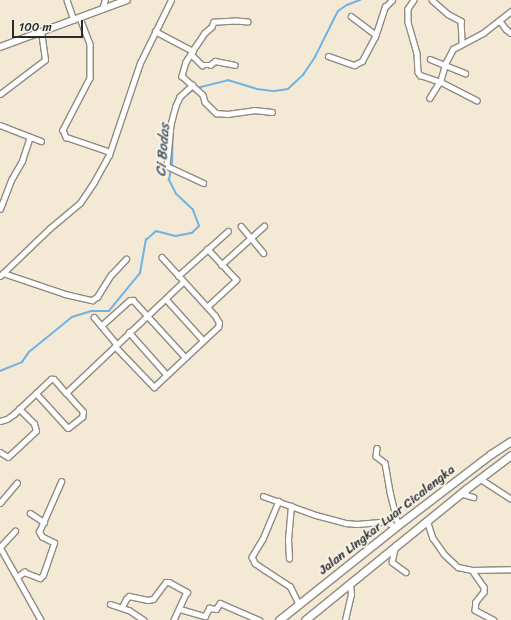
<!DOCTYPE html>
<style>
body{margin:0}
#map{position:relative;width:511px;height:620px;overflow:hidden;background:#f4e9d4;font-family:Sriracha,sans-serif}
div>[style]{position:absolute}
[style*='--x']{left:calc(var(--x)*1px);top:calc(var(--y)*1px);width:calc(var(--w)*1px);rotate:calc(var(--a)*1deg)}
.stream>*{height:1.5px;margin:-0.75px;padding:0 0.75px;transform-origin:0.75px;border-radius:0.75px;background:#6fb3e5}
.roads{filter:drop-shadow(1px 0 #908a80) drop-shadow(-1px 0 #908a80) drop-shadow(0 1px #908a80) drop-shadow(0 -1px #908a80)}
.minor>*{height:4.5px;margin:-2.25px;padding:0 2.25px;transform-origin:2.25px;border-radius:2.25px;background:#fff}
.major>*{height:6px;margin:-3px;padding:0 3px;transform-origin:3px;border-radius:3px;background:#fff}
.highway>*{height:7px;margin:-3.5px;padding:0 3.5px;transform-origin:3.5px;border-radius:3.5px;background:#fff}
span{translate:-50% -50%;white-space:nowrap;text-align:center;line-height:1.15;-webkit-text-stroke:4px #f7f3e8;paint-order:stroke}
.street-label{font-size:13px;color:#2b2b2b}
.water-label{font-size:14px;color:#3f5463;font-style:italic}
.scale{position:absolute;left:12px;top:20px;width:71px;height:18px;box-sizing:border-box;border:2px solid #2b2b2b;border-top:0;padding-left:5px;font-size:12px;line-height:14px;white-space:nowrap;color:#2b2b2b;-webkit-text-stroke:3px #f7f3e8;paint-order:stroke}
</style>
<div id="map">
<div class="stream">
<div style="--x:187;--y:94;--w:12;--a:-31"></div>
<div style="--x:197;--y:88;--w:32;--a:-14"></div>
<div style="--x:228;--y:80;--w:30;--a:17"></div>
<div style="--x:257;--y:89;--w:17;--a:7"></div>
<div style="--x:274;--y:91;--w:14;--a:-8"></div>
<div style="--x:288;--y:89;--w:21;--a:-43"></div>
<div style="--x:303;--y:75;--w:22;--a:-56"></div>
<div style="--x:315;--y:57;--w:51;--a:-63.4"></div>
<div style="--x:338;--y:11;--w:11;--a:-34"></div>
<div style="--x:347;--y:5;--w:14;--a:-21"></div>
<div style="--x:0;--y:371;--w:24;--a:-22"></div>
<div style="--x:22;--y:362;--w:12;--a:-55"></div>
<div style="--x:29;--y:352;--w:55;--a:-39.1"></div>
<div style="--x:72;--y:317;--w:21;--a:-17"></div>
<div style="--x:92;--y:311;--w:17;--a:0"></div>
<div style="--x:109;--y:311;--w:49;--a:-50.8"></div>
<div style="--x:140;--y:273;--w:34;--a:-80"></div>
<div style="--x:146;--y:240;--w:13;--a:-42"></div>
<div style="--x:156;--y:231;--w:21;--a:14"></div>
<div style="--x:176;--y:236;--w:16;--a:-11"></div>
<div style="--x:192;--y:233;--w:10;--a:-45"></div>
<div style="--x:199;--y:226;--w:17;--a:-111"></div>
<div style="--x:193;--y:210;--w:23;--a:-137"></div>
<div style="--x:176;--y:194;--w:16;--a:-117"></div>
<div style="--x:169;--y:180;--w:15;--a:-79"></div>
<div style="--x:172;--y:165;--w:40;--a:-88.6"></div>
</div>
<div class="roads">
<div class="minor">
<div style="--x:67;--y:0;--w:21;--a:71"></div>
<div style="--x:414;--y:0;--w:11;--a:124"></div>
<div style="--x:408;--y:9;--w:13;--a:90"></div>
<div style="--x:408;--y:22;--w:32;--a:74"></div>
<div style="--x:417;--y:53;--w:19;--a:87"></div>
<div style="--x:418;--y:72;--w:4;--a:56"></div>
<div style="--x:420;--y:75;--w:21;--a:19"></div>
<div style="--x:440;--y:82;--w:19;--a:122"></div>
<div style="--x:432;--y:0;--w:21;--a:41"></div>
<div style="--x:448;--y:14;--w:15;--a:28"></div>
<div style="--x:461;--y:21;--w:22;--a:87"></div>
<div style="--x:102;--y:9;--w:9;--a:-72"></div>
<div style="--x:351;--y:16;--w:31;--a:37"></div>
<div style="--x:80;--y:18;--w:28;--a:69"></div>
<div style="--x:90;--y:44;--w:34;--a:90"></div>
<div style="--x:90;--y:78;--w:59;--a:117.4"></div>
<div style="--x:63;--y:130;--w:8;--a:67"></div>
<div style="--x:66;--y:137;--w:46;--a:18.8"></div>
<div style="--x:500;--y:21;--w:10;--a:53"></div>
<div style="--x:506;--y:29;--w:6;--a:39"></div>
<div style="--x:248;--y:22;--w:12;--a:-175"></div>
<div style="--x:236;--y:21;--w:22;--a:177"></div>
<div style="--x:214;--y:22;--w:5;--a:112"></div>
<div style="--x:212;--y:27;--w:9;--a:139"></div>
<div style="--x:205;--y:33;--w:22;--a:124"></div>
<div style="--x:193;--y:51;--w:13;--a:122"></div>
<div style="--x:186;--y:62;--w:15;--a:106"></div>
<div style="--x:182;--y:76;--w:28;--a:42"></div>
<div style="--x:203;--y:95;--w:7;--a:74"></div>
<div style="--x:205;--y:102;--w:16;--a:45"></div>
<div style="--x:216;--y:113;--w:11;--a:5"></div>
<div style="--x:227;--y:114;--w:27;--a:-8"></div>
<div style="--x:254;--y:110;--w:18;--a:6"></div>
<div style="--x:155;--y:31;--w:43;--a:27.8"></div>
<div style="--x:191;--y:54;--w:16;--a:45"></div>
<div style="--x:202;--y:65;--w:8;--a:0"></div>
<div style="--x:210;--y:65;--w:6;--a:-39"></div>
<div style="--x:215;--y:61;--w:20;--a:11"></div>
<div style="--x:328;--y:56;--w:28;--a:19"></div>
<div style="--x:354;--y:65;--w:9;--a:-27"></div>
<div style="--x:362;--y:61;--w:27;--a:-62"></div>
<div style="--x:375;--y:37;--w:32;--a:-72"></div>
<div style="--x:385;--y:7;--w:10;--a:-45"></div>
<div style="--x:430;--y:59;--w:38;--a:22"></div>
<div style="--x:193;--y:85;--w:18;--a:137"></div>
<div style="--x:180;--y:97;--w:10;--a:114"></div>
<div style="--x:176;--y:106;--w:20;--a:105"></div>
<div style="--x:171;--y:125;--w:41;--a:95.6"></div>
<div style="--x:167;--y:166;--w:40;--a:25"></div>
<div style="--x:0;--y:94;--w:56;--a:-37.1"></div>
<div style="--x:45;--y:60;--w:28;--a:-98"></div>
<div style="--x:477;--y:101;--w:42;--a:-152.8"></div>
<div style="--x:440;--y:82;--w:19;--a:-74"></div>
<div style="--x:445;--y:64;--w:17;--a:-62"></div>
<div style="--x:453;--y:49;--w:34;--a:-28"></div>
<div style="--x:483;--y:33;--w:36;--a:-38"></div>
<div style="--x:0;--y:125;--w:44;--a:21.3"></div>
<div style="--x:0;--y:209;--w:31;--a:-69"></div>
<div style="--x:11;--y:180;--w:22;--a:-60"></div>
<div style="--x:22;--y:161;--w:25;--a:-72"></div>
<div style="--x:241;--y:226;--w:35;--a:50"></div>
<div style="--x:221;--y:265;--w:58;--a:-42.2"></div>
<div style="--x:3;--y:273;--w:65;--a:18.7"></div>
<div style="--x:65;--y:294;--w:28;--a:13"></div>
<div style="--x:92;--y:300;--w:6;--a:-31"></div>
<div style="--x:97;--y:297;--w:26;--a:-58"></div>
<div style="--x:111;--y:275;--w:22;--a:-47"></div>
<div style="--x:0;--y:276;--w:68;--a:-43.8"></div>
<div style="--x:49;--y:229;--w:40;--a:-40"></div>
<div style="--x:80;--y:203;--w:25;--a:-56"></div>
<div style="--x:94;--y:182;--w:31;--a:-61"></div>
<div style="--x:109;--y:155;--w:97;--a:-71.4"></div>
<div style="--x:140;--y:63;--w:70;--a:-63.8"></div>
<div style="--x:178;--y:276;--w:67;--a:-42"></div>
<div style="--x:166;--y:299;--w:55;--a:47.9"></div>
<div style="--x:207;--y:307;--w:40;--a:-43"></div>
<div style="--x:236;--y:280;--w:42;--a:-133.1"></div>
<div style="--x:94;--y:317;--w:35;--a:50"></div>
<div style="--x:101;--y:326;--w:38;--a:-42"></div>
<div style="--x:129;--y:301;--w:4;--a:-14"></div>
<div style="--x:133;--y:300;--w:77;--a:47.6"></div>
<div style="--x:129;--y:332;--w:57;--a:48.5"></div>
<div style="--x:115;--y:346;--w:57;--a:46.4"></div>
<div style="--x:154;--y:387;--w:88;--a:-43.2"></div>
<div style="--x:218;--y:327;--w:4;--a:-76"></div>
<div style="--x:219;--y:323;--w:8;--a:-120"></div>
<div style="--x:215;--y:316;--w:79;--a:-132.4"></div>
<div style="--x:36;--y:393;--w:47;--a:47.6"></div>
<div style="--x:68;--y:428;--w:18;--a:-38"></div>
<div style="--x:82;--y:417;--w:5;--a:-79"></div>
<div style="--x:83;--y:412;--w:25;--a:-132"></div>
<div style="--x:0;--y:421;--w:7;--a:-16"></div>
<div style="--x:7;--y:419;--w:9;--a:-36"></div>
<div style="--x:14;--y:414;--w:51;--a:-43.4"></div>
<div style="--x:51;--y:379;--w:3;--a:0"></div>
<div style="--x:54;--y:379;--w:18;--a:49"></div>
<div style="--x:66;--y:393;--w:161;--a:-43.5"></div>
<div style="--x:377;--y:448;--w:8;--a:97"></div>
<div style="--x:376;--y:456;--w:11;--a:38"></div>
<div style="--x:385;--y:463;--w:29;--a:80"></div>
<div style="--x:390;--y:492;--w:34;--a:76"></div>
<div style="--x:0;--y:452;--w:9;--a:32"></div>
<div style="--x:8;--y:457;--w:38;--a:-43"></div>
<div style="--x:36;--y:431;--w:7;--a:-106"></div>
<div style="--x:34;--y:424;--w:21;--a:-135"></div>
<div style="--x:479;--y:478;--w:38;--a:33"></div>
<div style="--x:460;--y:493;--w:14;--a:17"></div>
<div style="--x:263;--y:496;--w:56;--a:19.7"></div>
<div style="--x:316;--y:515;--w:30;--a:15"></div>
<div style="--x:345;--y:523;--w:12;--a:5"></div>
<div style="--x:357;--y:524;--w:23;--a:-5"></div>
<div style="--x:380;--y:522;--w:7;--a:0"></div>
<div style="--x:387;--y:522;--w:10;--a:29"></div>
<div style="--x:279;--y:501;--w:41;--a:112.8"></div>
<div style="--x:263;--y:539;--w:21;--a:121"></div>
<div style="--x:252;--y:557;--w:7;--a:63"></div>
<div style="--x:255;--y:563;--w:12;--a:35"></div>
<div style="--x:265;--y:570;--w:30;--a:33"></div>
<div style="--x:290;--y:586;--w:20;--a:63"></div>
<div style="--x:0;--y:503;--w:26;--a:-50"></div>
<div style="--x:30;--y:513;--w:17;--a:33"></div>
<div style="--x:427;--y:520;--w:19;--a:72"></div>
<div style="--x:433;--y:538;--w:19;--a:55"></div>
<div style="--x:444;--y:554;--w:19;--a:43"></div>
<div style="--x:458;--y:567;--w:14;--a:12"></div>
<div style="--x:472;--y:570;--w:39;--a:-1"></div>
<div style="--x:396;--y:545;--w:17;--a:103"></div>
<div style="--x:392;--y:562;--w:17;--a:36"></div>
<div style="--x:0;--y:547;--w:84;--a:60.7"></div>
<div style="--x:0;--y:547;--w:22;--a:-47"></div>
<div style="--x:289;--y:559;--w:19;--a:-93"></div>
<div style="--x:288;--y:540;--w:34;--a:-85"></div>
<div style="--x:472;--y:570;--w:21;--a:55"></div>
<div style="--x:484;--y:587;--w:5;--a:90"></div>
<div style="--x:484;--y:592;--w:13;--a:129"></div>
<div style="--x:476;--y:602;--w:8;--a:97"></div>
<div style="--x:475;--y:610;--w:21;--a:28"></div>
<div style="--x:17;--y:577;--w:9;--a:-36"></div>
<div style="--x:24;--y:572;--w:17;--a:21"></div>
<div style="--x:40;--y:578;--w:4;--a:-45"></div>
<div style="--x:43;--y:575;--w:34;--a:-71"></div>
<div style="--x:54;--y:543;--w:13;--a:-153"></div>
<div style="--x:42;--y:537;--w:6;--a:-121"></div>
<div style="--x:39;--y:532;--w:55;--a:-66.3"></div>
<div style="--x:110;--y:604;--w:20;--a:18"></div>
<div style="--x:129;--y:610;--w:18;--a:34"></div>
<div style="--x:122;--y:607;--w:9;--a:-63"></div>
<div style="--x:126;--y:599;--w:4;--a:-45"></div>
<div style="--x:129;--y:596;--w:19;--a:12"></div>
<div style="--x:148;--y:600;--w:5;--a:-11"></div>
<div style="--x:153;--y:599;--w:21;--a:-53"></div>
<div style="--x:166;--y:582;--w:3;--a:0"></div>
<div style="--x:169;--y:582;--w:21;--a:29"></div>
<div style="--x:187;--y:592;--w:31;--a:115"></div>
<div style="--x:180;--y:609;--w:26;--a:16"></div>
<div style="--x:205;--y:616;--w:9;--a:-63"></div>
<div style="--x:209;--y:608;--w:7;--a:8"></div>
<div style="--x:216;--y:609;--w:7;--a:-56"></div>
<div style="--x:220;--y:603;--w:43;--a:23.6"></div>
<div style="--x:345;--y:620;--w:26;--a:-77"></div>
<div style="--x:351;--y:595;--w:12;--a:-95"></div>
</div>
<div class="major">
<div style="--x:0;--y:47;--w:135;--a:-20.3"></div>
</div>
<div class="highway">
<div style="--x:279;--y:620;--w:152;--a:-38.6"></div>
<div style="--x:398;--y:525;--w:117;--a:-37.4"></div>
<div style="--x:491;--y:454;--w:24;--a:-33"></div>
<div style="--x:305;--y:620;--w:208;--a:-39.1"></div>
<div style="--x:466;--y:489;--w:56;--a:-37.1"></div>
</div>
</div>
<div class="street-label">
<span style="left:387px;top:520px;rotate:-38deg">Jalan Lingkar Luar Cicalengka</span>
</div>
<div class="water-label">
<span style="left:163px;top:150px;rotate:-86deg">Ci Bodas</span>
</div>
<div class="scale">100 m</div>
</div>
